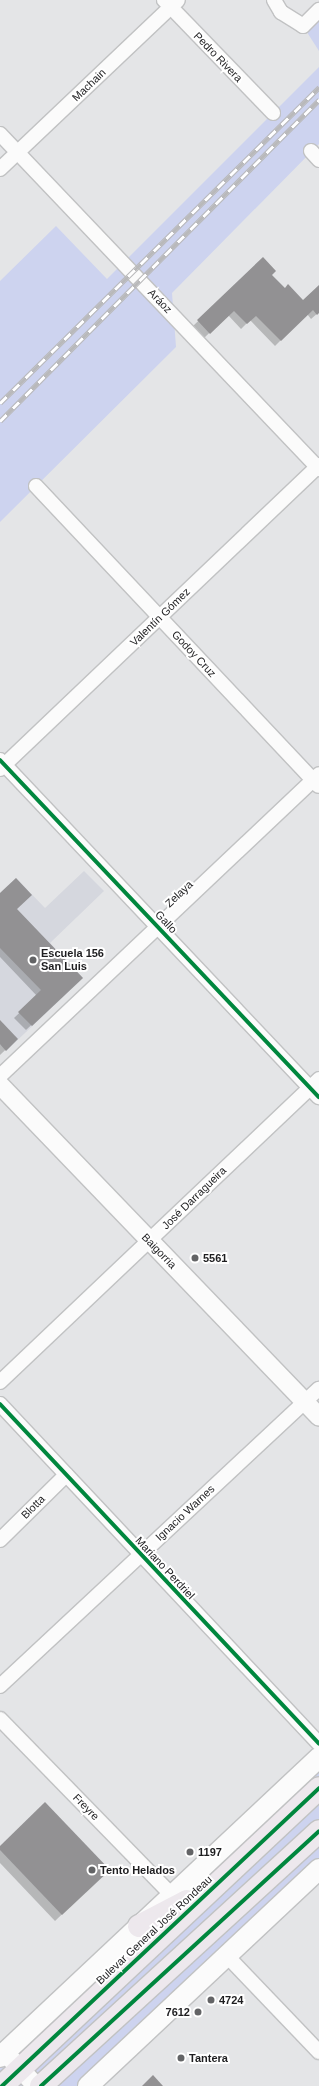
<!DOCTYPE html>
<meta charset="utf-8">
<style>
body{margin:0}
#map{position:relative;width:319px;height:2086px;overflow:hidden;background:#e4e5e7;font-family:Arial,sans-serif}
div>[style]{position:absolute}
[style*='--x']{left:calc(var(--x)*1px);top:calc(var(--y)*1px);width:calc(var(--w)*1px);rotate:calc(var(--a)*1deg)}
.built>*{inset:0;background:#d5d7de}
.green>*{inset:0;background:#cdd3ef}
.shadow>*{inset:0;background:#0003}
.building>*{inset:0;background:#929193}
.roads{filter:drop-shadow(1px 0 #c1c2c3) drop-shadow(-1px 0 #c1c2c3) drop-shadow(0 1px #c1c2c3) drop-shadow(0 -1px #c1c2c3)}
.minor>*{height:14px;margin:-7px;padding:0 7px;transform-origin:7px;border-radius:7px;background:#fbfbfb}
.tertiary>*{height:18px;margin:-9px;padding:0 9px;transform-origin:9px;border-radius:9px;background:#fbfbfb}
.secondary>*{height:20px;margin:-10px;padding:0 10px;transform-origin:10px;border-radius:10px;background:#fbfbfb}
.primary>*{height:22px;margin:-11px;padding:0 11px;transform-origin:11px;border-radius:11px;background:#ede8ed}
.rail>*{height:4.5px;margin-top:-2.25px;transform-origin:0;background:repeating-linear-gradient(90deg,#fff 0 9px,#b9b9ba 0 18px);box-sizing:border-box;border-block:1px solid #b9b9ba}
.cycleway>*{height:4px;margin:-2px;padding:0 2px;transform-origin:2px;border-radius:2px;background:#00873e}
.dots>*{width:11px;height:11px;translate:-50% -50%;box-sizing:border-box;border:2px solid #fff;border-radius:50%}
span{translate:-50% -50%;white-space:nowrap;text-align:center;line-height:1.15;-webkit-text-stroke:4px #fff;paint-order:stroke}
.street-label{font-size:11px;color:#1e1e20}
.poi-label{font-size:11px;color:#1e1e20;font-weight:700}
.left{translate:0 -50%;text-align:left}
.right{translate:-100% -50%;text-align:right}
</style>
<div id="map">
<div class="built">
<div style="clip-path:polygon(84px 871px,104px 891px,50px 943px,83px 978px,6px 1051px,0 1044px,0 893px,16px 878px,45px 908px)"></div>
</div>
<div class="green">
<div style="clip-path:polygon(319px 10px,319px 51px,303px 26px)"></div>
<div style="clip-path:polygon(319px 67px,319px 144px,172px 293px,176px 347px,0 522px,0 281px,56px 226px,107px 279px)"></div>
<div style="clip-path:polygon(319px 1757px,319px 1869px,88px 2086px,0 2086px,0 2057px)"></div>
</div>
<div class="shadow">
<div style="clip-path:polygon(263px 259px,271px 275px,285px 289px,303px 301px,319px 286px,319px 312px,311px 319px,307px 314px,275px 346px,250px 320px,241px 329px,228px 315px,204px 338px,193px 326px)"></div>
<div style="clip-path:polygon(0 894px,81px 978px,26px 1030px,14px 1018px,37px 996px,0 957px)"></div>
<div style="clip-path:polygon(0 1022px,17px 1039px,0 1055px)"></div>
<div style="clip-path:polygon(0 1847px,102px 1876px,55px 1921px,0 1863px)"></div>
</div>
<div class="building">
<div style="clip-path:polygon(263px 257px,276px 271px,272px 275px,285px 288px,288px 284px,303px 300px,319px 285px,319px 313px,317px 315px,313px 310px,281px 341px,256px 316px,247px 324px,234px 311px,210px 334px,197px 320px)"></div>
<div style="clip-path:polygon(16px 878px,32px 895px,17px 909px,83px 978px,32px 1026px,18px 1012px,41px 990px,0 948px,0 893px)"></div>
<div style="clip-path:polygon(0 1020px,18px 1039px,6px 1051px,0 1044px)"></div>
<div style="clip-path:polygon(45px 1802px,110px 1870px,62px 1915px,0 1850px,0 1846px)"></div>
<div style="clip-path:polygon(153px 2075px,163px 2086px,142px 2086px)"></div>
</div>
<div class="roads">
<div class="minor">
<div style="--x:164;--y:0;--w:157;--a:46"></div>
<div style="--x:274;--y:0;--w:14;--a:60"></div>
<div style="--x:281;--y:12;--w:26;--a:32"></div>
<div style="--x:303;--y:26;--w:23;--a:-45"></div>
<div style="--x:0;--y:134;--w:463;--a:46.4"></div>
<div style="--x:311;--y:151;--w:12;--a:48"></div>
<div style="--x:0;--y:169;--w:245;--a:-43.5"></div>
<div style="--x:36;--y:486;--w:412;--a:46.7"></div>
<div style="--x:0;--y:760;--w:464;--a:46.6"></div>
<div style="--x:0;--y:769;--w:441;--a:-43.6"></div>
<div style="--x:0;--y:1076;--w:439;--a:-43.4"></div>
<div style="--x:0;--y:1382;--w:440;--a:-43.5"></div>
<div style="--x:0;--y:1404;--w:466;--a:46.8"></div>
<div style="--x:0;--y:1540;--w:93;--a:-44.6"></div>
<div style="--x:0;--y:1686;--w:436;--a:-43"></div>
<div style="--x:0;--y:1719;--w:246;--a:45.7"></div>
<div style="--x:227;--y:1956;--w:133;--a:46.2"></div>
</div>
<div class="tertiary">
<div style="--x:0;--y:1085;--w:460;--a:46.1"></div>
<div style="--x:11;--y:2059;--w:37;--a:47"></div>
</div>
<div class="secondary">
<div style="--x:0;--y:2057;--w:438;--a:-43.2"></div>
<div style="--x:88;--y:2086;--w:317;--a:-43.2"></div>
</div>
<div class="primary">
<div style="--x:139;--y:1926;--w:54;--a:-27.5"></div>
<div style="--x:2;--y:2086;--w:435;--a:-43.2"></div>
<div style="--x:41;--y:2086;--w:377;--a:-42.5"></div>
</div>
</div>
<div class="rail">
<div style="--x:0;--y:403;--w:449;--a:-44.7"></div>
<div style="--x:0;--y:421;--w:453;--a:-45.2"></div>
</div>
<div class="cycleway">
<div style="--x:0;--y:760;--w:464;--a:46.6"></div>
<div style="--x:0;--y:1404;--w:466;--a:46.8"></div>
<div style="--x:2;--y:2086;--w:435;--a:-43.2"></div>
<div style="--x:41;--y:2086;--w:377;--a:-42.5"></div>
</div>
<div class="dots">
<div style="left:33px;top:960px;background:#636466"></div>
<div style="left:195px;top:1258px;background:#636466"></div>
<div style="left:190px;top:1852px;background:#636466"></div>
<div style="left:92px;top:1870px;background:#636466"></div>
<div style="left:211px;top:2000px;background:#636466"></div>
<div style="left:198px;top:2012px;background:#636466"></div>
<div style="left:181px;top:2058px;background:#636466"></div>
</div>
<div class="street-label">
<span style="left:218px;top:57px;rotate:46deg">Pedro Rivera</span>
<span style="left:89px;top:85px;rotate:-44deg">Machain</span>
<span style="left:160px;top:301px;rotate:46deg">Aráoz</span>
<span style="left:160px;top:617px;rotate:-44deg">Valentín Gómez</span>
<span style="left:194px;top:654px;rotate:47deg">Godoy Cruz</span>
<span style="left:179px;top:894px;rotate:-43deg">Zelaya</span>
<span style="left:166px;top:922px;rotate:47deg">Gallo</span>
<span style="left:194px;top:1198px;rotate:-44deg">José Darragueira</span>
<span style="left:159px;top:1251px;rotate:46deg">Baigorria</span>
<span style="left:33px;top:1507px;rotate:-45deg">Blotta</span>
<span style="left:185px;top:1513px;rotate:-43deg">Ignacio Warnes</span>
<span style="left:165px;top:1568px;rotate:47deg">Mariano Perdriel</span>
<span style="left:86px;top:1807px;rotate:46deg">Freyre</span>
<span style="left:154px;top:1930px;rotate:-43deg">Bulevar General José Rondeau</span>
</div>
<div class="poi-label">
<span class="left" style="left:41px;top:960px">Escuela 156<br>San Luis</span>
<span class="left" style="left:203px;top:1258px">5561</span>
<span class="left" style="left:198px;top:1852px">1197</span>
<span class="left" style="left:100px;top:1870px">Tento Helados</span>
<span class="left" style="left:219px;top:2000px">4724</span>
<span class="right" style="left:190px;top:2012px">7612</span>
<span class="left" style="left:189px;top:2058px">Tantera</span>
</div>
</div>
